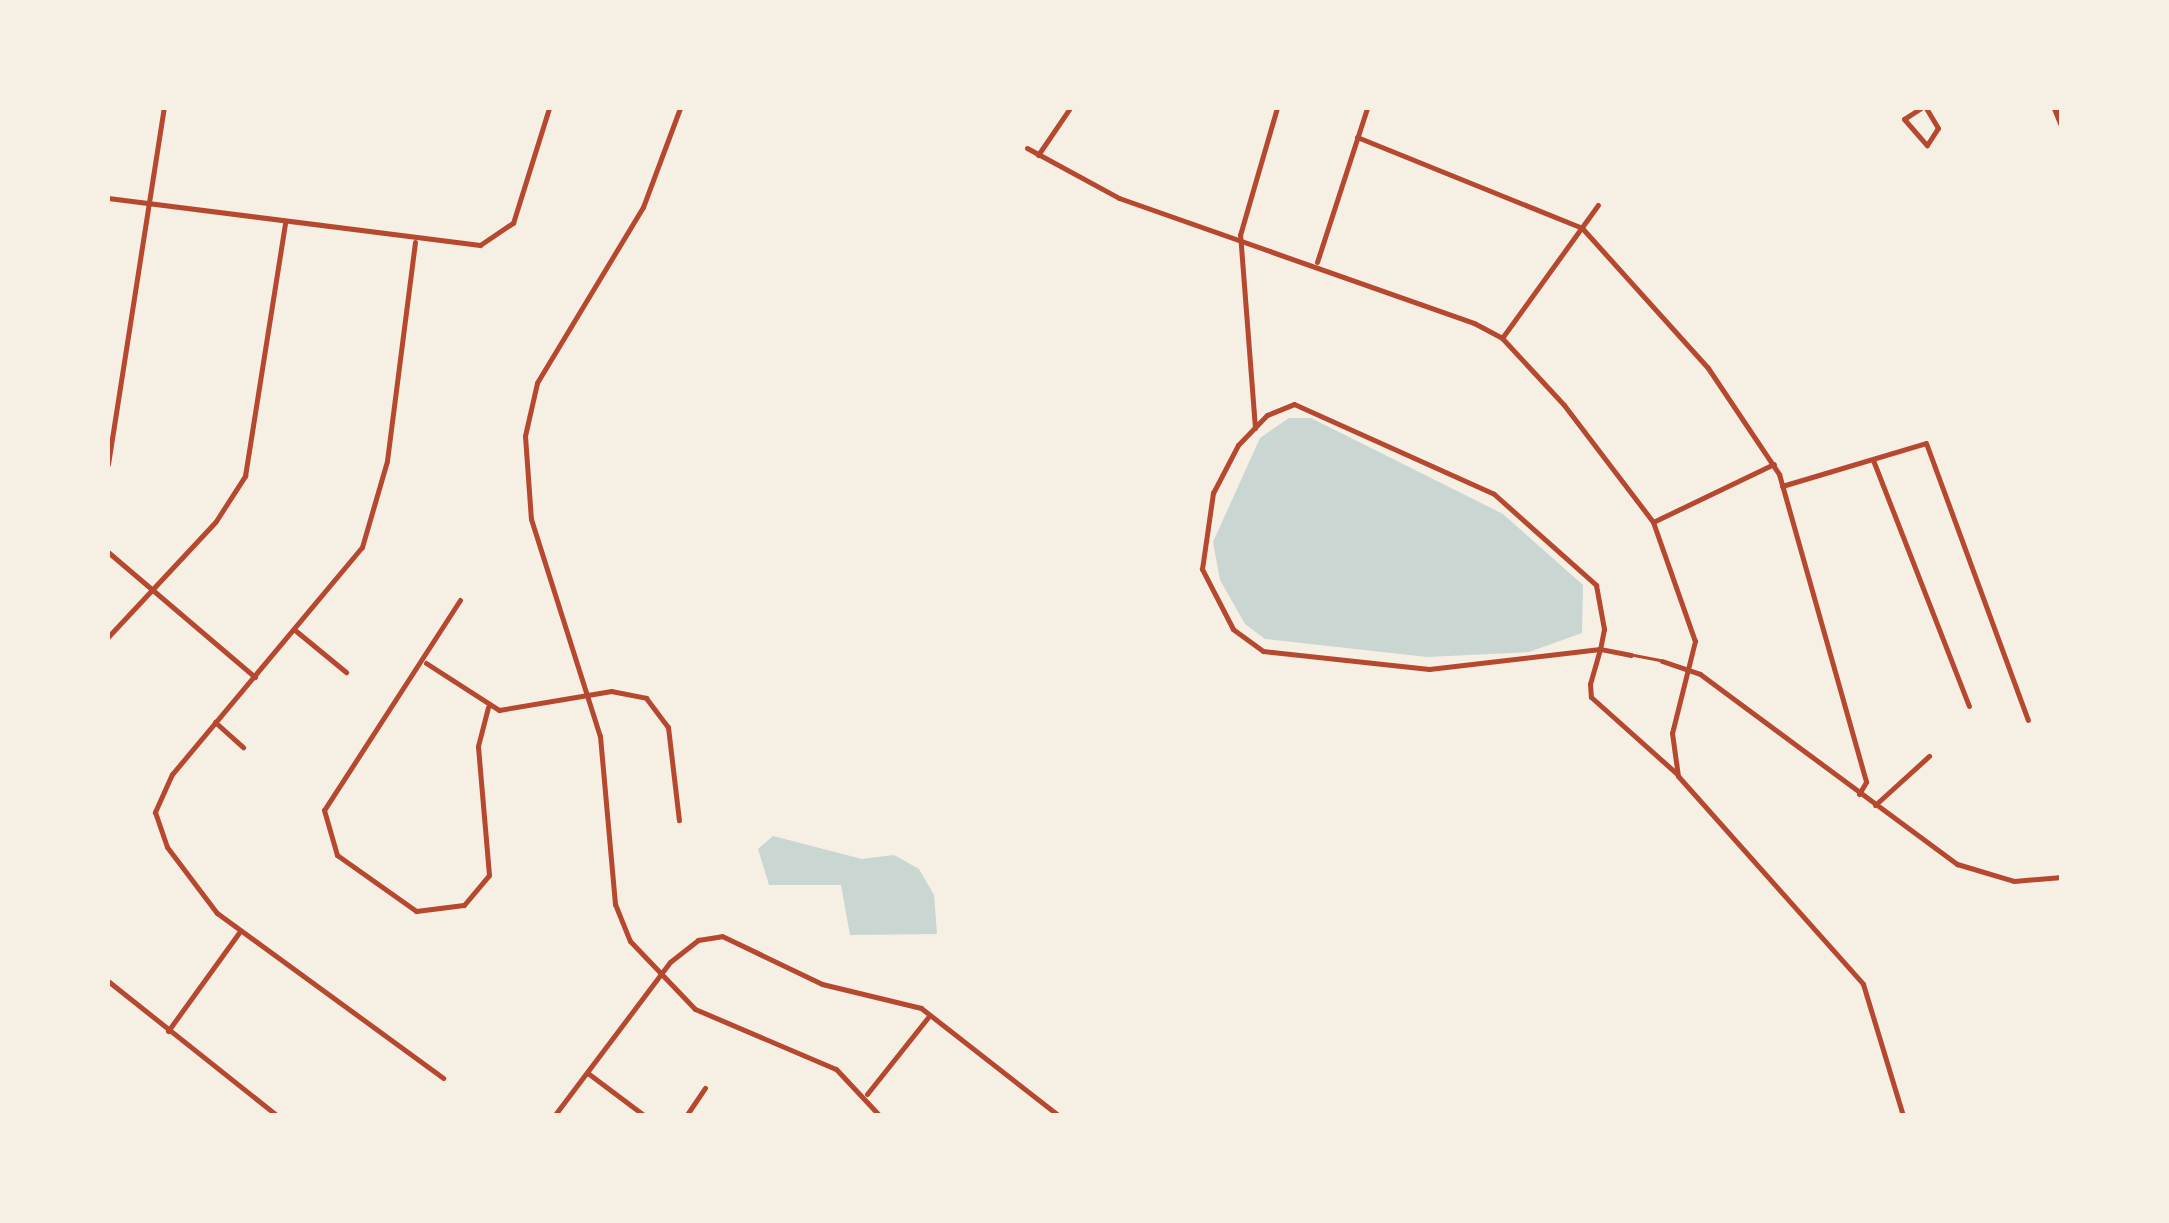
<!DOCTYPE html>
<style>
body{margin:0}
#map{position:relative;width:2169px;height:1223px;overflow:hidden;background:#f6efe4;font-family:"Space Grotesk",sans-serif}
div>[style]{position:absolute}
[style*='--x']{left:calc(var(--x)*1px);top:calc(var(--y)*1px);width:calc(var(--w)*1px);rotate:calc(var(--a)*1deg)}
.water>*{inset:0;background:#c9d6d2}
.service>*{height:2.5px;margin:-1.25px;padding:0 1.25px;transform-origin:1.25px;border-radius:1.25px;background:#b5482f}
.minor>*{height:5px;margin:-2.5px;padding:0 2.5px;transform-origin:2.5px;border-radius:2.5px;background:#b5482f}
.motorway>*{height:9px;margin:-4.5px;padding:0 4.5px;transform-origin:4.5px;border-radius:4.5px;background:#b5482f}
span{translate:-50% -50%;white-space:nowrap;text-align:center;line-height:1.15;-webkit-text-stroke:8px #f6efe4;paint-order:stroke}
.frame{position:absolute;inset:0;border:110px solid #f6efe4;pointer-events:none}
</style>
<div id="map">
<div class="water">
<div style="clip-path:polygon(1289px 418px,1311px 418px,1503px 514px,1583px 585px,1582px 633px,1529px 652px,1427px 657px,1265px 639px,1245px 624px,1220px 580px,1213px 542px,1260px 438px)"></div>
<div style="clip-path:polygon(773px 836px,862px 859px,894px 855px,919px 869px,934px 895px,937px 934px,850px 935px,841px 885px,769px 885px,758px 849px)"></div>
</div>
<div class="service">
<div style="--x:1634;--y:655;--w:26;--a:11"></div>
</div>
<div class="minor">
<div style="--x:680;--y:108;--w:106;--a:110.5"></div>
<div style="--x:643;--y:207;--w:205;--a:121.1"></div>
<div style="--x:537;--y:383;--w:54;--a:102.8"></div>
<div style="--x:525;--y:436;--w:83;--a:85.9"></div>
<div style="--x:531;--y:519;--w:228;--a:72.4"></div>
<div style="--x:600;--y:736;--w:169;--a:84.9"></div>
<div style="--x:615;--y:904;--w:40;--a:68"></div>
<div style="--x:630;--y:941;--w:94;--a:46.3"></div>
<div style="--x:695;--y:1009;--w:153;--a:23.1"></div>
<div style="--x:836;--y:1069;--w:64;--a:46.9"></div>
<div style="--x:1921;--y:108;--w:20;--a:147"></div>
<div style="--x:1904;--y:119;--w:35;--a:49"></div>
<div style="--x:1927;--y:145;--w:20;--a:-57"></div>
<div style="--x:1938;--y:128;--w:23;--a:-121"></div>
<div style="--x:1357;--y:137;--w:243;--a:22"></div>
<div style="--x:1582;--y:228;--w:188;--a:48"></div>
<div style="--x:1708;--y:368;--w:128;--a:56.2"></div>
<div style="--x:1779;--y:474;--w:320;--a:74.2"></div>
<div style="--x:1866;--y:782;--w:14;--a:120"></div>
<div style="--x:1027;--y:148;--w:105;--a:28.5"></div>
<div style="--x:1119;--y:198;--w:376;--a:19.4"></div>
<div style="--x:1474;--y:323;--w:32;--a:28"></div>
<div style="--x:1502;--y:338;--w:91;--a:47.2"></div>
<div style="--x:1564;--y:405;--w:147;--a:52.7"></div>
<div style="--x:1653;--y:522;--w:126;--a:70.6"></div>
<div style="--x:1695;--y:641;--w:95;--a:104"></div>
<div style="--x:1672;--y:733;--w:43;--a:82.1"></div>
<div style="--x:1678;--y:776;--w:278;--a:48.3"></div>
<div style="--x:1863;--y:984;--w:138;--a:73.1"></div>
<div style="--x:1038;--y:155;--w:57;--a:-55.8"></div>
<div style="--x:108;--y:198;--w:375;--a:7.2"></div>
<div style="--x:480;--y:245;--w:40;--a:-34"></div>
<div style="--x:513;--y:223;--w:121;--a:-72.6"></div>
<div style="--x:415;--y:242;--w:221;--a:97.3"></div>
<div style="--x:387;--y:461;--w:90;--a:106.2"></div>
<div style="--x:362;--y:547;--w:296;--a:129.9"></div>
<div style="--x:172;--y:774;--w:42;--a:114.1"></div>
<div style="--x:155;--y:812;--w:37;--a:71"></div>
<div style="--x:167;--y:847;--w:83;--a:52.9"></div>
<div style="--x:217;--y:913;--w:280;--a:36.1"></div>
<div style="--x:1317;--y:262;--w:162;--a:-72"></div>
<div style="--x:1502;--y:338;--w:164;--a:-54.2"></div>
<div style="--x:1255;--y:428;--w:194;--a:-94.4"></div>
<div style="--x:1240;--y:235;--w:132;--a:-73.8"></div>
<div style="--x:1873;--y:460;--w:264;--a:68.7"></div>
<div style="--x:108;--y:464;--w:360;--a:-81.1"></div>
<div style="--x:1782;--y:486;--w:150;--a:-16.6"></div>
<div style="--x:1926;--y:443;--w:295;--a:69.8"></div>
<div style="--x:1653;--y:522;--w:134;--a:-25.6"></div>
<div style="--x:108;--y:552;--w:193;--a:40.4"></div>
<div style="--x:460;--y:600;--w:250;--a:122.9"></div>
<div style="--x:324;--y:810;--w:47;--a:73.9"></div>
<div style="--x:337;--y:855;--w:97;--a:35.3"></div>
<div style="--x:416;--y:911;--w:48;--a:-7.1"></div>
<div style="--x:464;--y:905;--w:39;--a:-50"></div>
<div style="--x:489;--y:875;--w:129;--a:-94.9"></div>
<div style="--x:478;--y:746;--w:40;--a:-75.6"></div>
<div style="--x:296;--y:631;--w:65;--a:39.4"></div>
<div style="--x:108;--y:637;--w:158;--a:-47"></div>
<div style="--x:216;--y:521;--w:54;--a:-57.2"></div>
<div style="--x:245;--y:476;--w:256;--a:-81"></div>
<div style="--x:1631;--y:655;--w:32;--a:-169"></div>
<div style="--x:1600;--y:649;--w:172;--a:173.3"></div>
<div style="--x:1429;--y:669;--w:167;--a:-173.8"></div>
<div style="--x:1263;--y:651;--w:37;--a:-144"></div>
<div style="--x:1233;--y:629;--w:68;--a:-117.3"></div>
<div style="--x:1202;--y:569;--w:77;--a:-81.8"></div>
<div style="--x:1213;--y:493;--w:54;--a:-62.5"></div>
<div style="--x:1238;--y:445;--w:42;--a:-46"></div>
<div style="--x:1267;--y:415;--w:29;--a:-22"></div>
<div style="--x:1294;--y:404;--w:219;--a:24.2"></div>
<div style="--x:1494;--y:494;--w:137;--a:41.7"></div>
<div style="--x:1596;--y:585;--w:45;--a:79.7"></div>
<div style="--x:1604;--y:629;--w:20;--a:101"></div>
<div style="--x:1600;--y:649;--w:36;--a:106"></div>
<div style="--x:1590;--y:684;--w:13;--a:86"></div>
<div style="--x:1591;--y:697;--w:115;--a:41.8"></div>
<div style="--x:1662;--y:661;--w:40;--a:18.9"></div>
<div style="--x:1700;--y:674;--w:320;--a:36.5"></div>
<div style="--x:1957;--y:864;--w:59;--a:16.6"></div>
<div style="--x:2014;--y:881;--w:48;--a:-4.8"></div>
<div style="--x:426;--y:663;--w:87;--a:32.8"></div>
<div style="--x:499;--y:710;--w:114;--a:-9.6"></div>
<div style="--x:611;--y:691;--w:36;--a:11"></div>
<div style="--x:646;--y:698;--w:36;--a:53"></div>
<div style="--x:668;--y:727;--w:94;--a:83.3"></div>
<div style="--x:215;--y:722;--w:38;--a:42"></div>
<div style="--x:1875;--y:805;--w:73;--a:-42.2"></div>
<div style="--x:108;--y:981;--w:217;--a:38.5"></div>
<div style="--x:168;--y:1031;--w:123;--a:-54.2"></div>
<div style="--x:589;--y:1074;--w:70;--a:36.9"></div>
<div style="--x:867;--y:1094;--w:100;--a:-51.5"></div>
<div style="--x:554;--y:1116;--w:193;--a:-53"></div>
<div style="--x:670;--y:962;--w:36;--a:-38"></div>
<div style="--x:698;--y:940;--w:24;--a:-9"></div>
<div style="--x:722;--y:936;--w:111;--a:25.6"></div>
<div style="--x:822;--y:984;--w:102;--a:13.6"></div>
<div style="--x:921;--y:1008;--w:175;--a:38"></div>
<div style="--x:686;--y:1116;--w:34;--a:-56"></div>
</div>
<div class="motorway">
<div style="--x:2056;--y:108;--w:16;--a:68"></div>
</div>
<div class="frame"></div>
</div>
